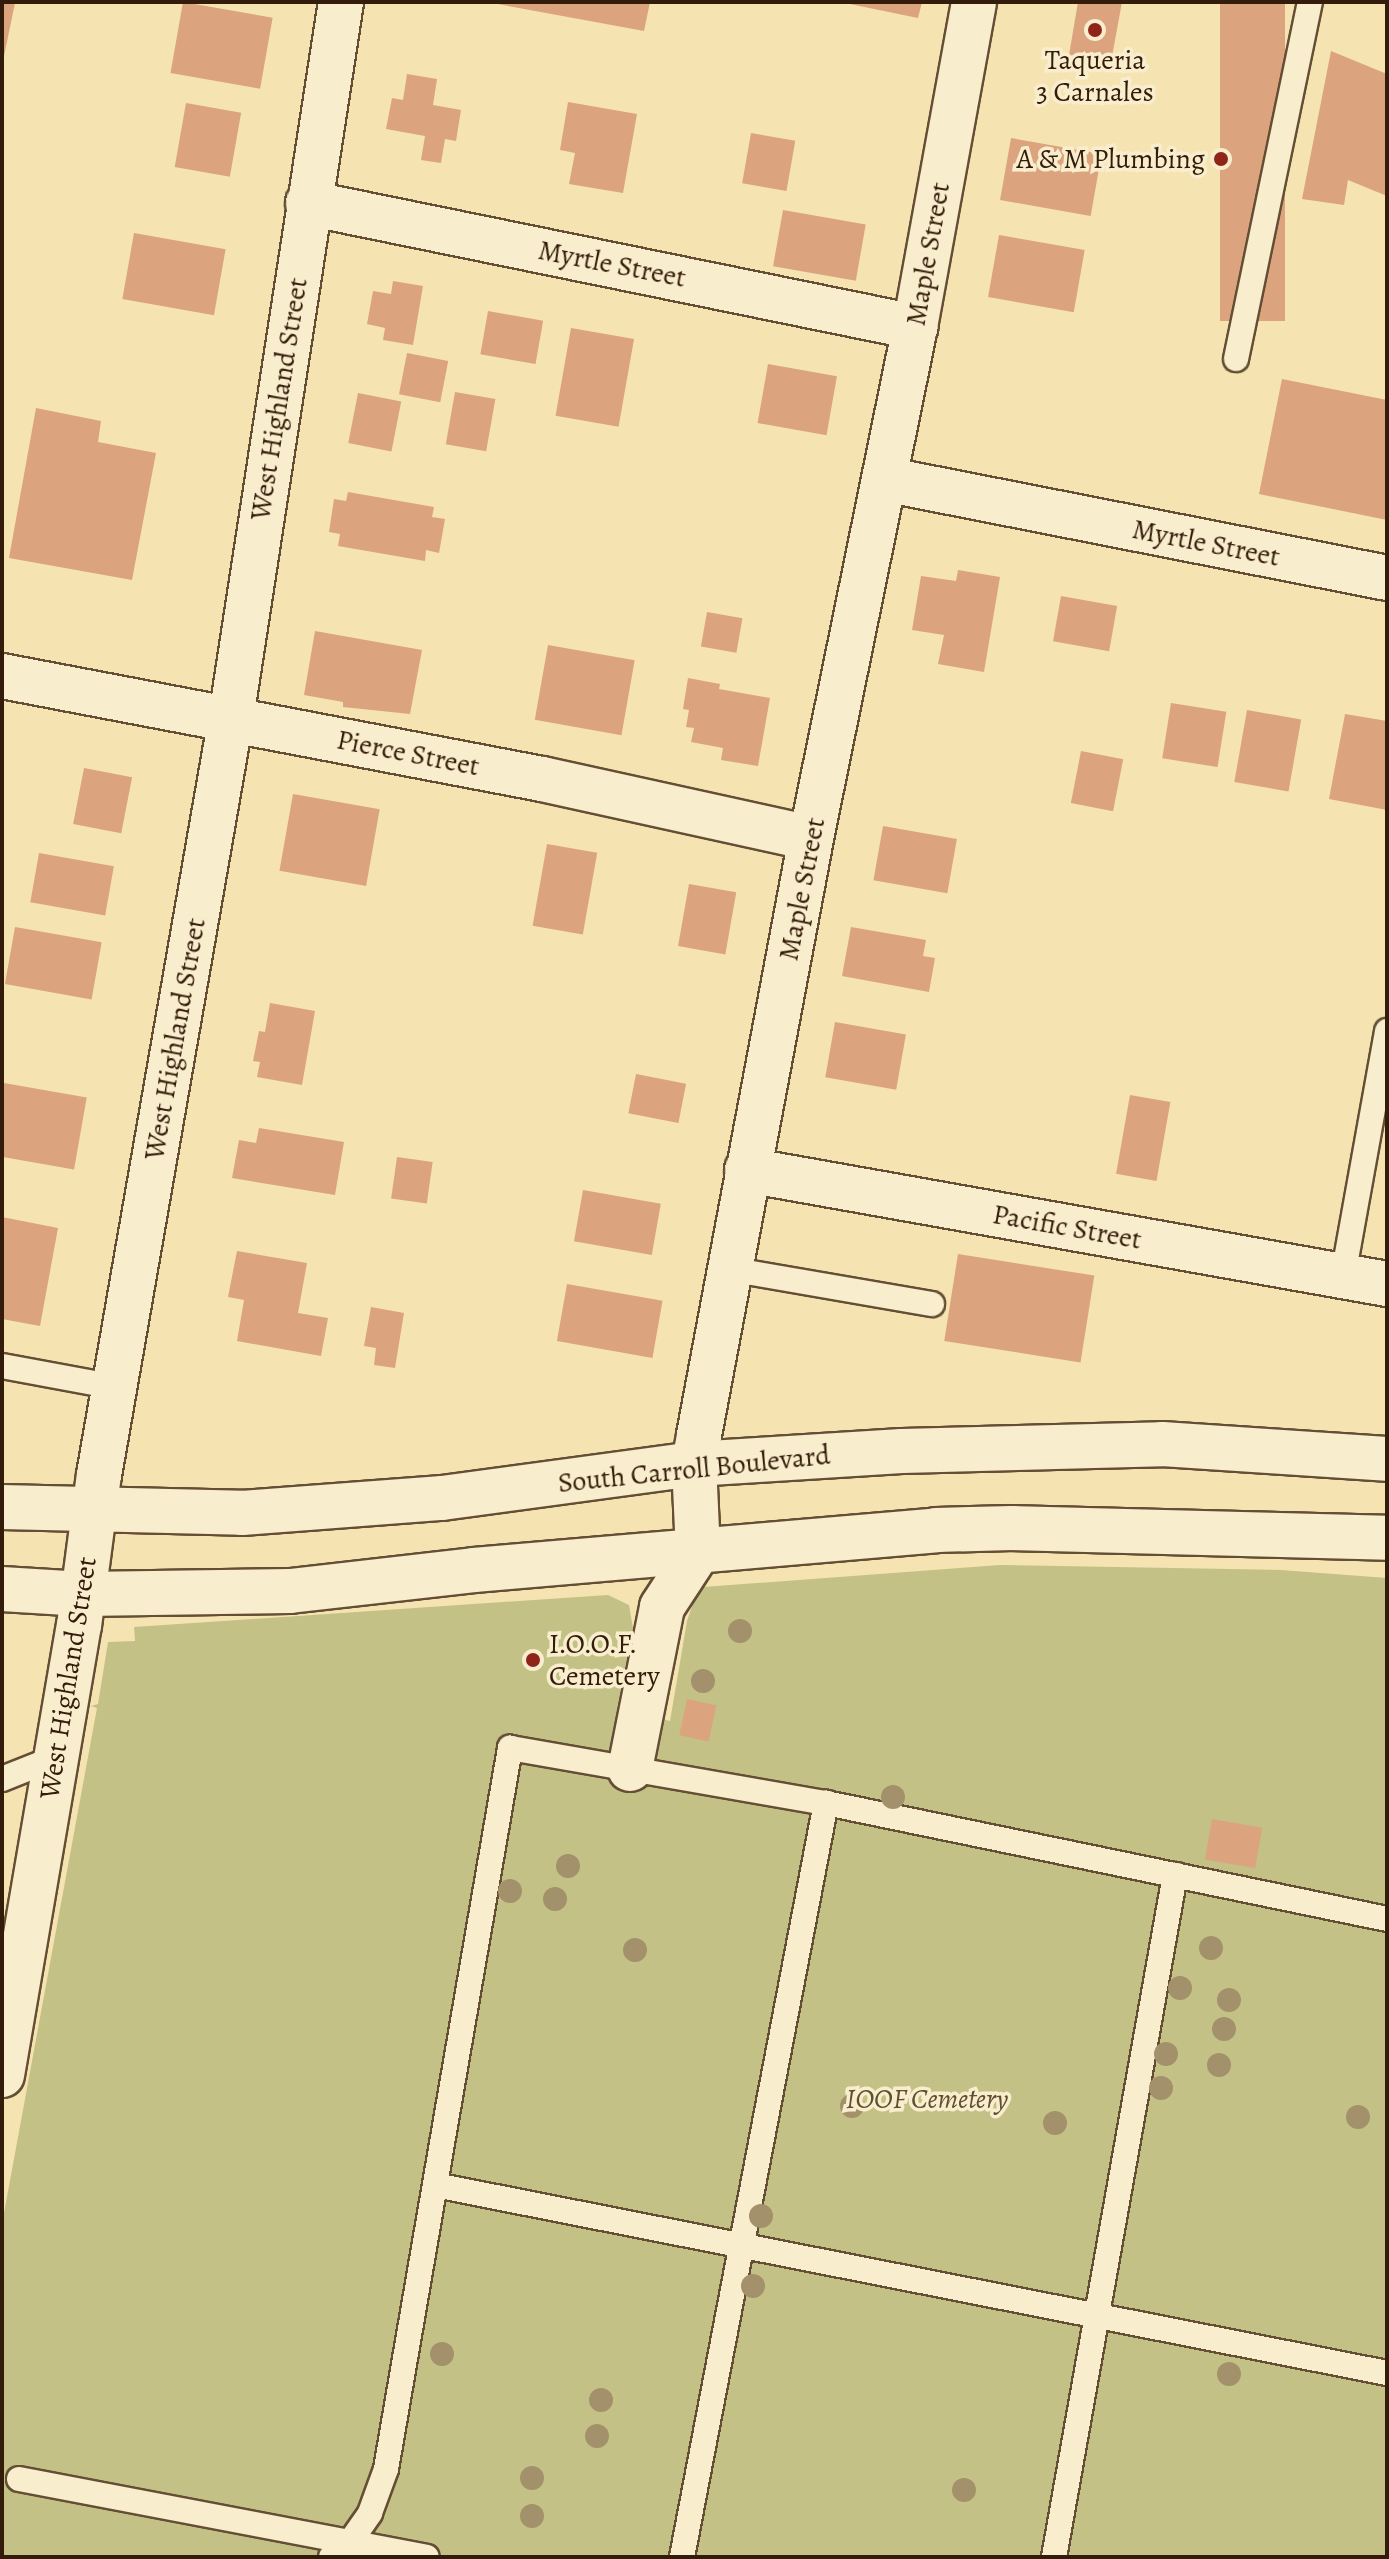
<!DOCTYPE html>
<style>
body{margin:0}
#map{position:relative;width:1389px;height:2559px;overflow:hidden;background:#f5e3b2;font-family:Alegreya,serif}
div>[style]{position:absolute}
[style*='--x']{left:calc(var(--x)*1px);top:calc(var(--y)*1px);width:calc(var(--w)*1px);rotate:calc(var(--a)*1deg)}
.green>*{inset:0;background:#c4c187}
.building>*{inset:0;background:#dba47f;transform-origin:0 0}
.roads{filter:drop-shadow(2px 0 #644e34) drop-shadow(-2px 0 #644e34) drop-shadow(0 2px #644e34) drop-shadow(0 -2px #644e34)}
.lane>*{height:24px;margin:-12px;padding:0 12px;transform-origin:12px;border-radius:12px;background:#f8edcd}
.street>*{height:44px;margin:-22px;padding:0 22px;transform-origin:22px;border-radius:22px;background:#f8edcd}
.secondary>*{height:44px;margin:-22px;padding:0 22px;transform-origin:22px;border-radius:22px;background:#f8edcd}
.trees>*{width:24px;height:24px;margin:-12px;border-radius:50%;background:#a2916a}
.dots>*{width:22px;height:22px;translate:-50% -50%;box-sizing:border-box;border:4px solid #f8edcd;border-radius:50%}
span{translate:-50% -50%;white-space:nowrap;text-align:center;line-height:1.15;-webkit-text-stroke:7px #f8edcd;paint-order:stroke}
.poi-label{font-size:28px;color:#341c0a}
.right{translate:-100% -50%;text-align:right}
.left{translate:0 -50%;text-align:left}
.street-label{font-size:28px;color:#341c0a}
.park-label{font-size:28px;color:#5f4e30;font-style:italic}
.frame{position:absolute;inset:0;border:4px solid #341c0a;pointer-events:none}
</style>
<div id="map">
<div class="green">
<div style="clip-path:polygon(1000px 1565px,1281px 1570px,1387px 1578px,1387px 2557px,2px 2557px,2px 2224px,97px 1708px,91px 1706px,98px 1704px,108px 1642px,135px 1641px,134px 1627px,608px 1595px,629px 1605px,633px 1628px,617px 1708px,670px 1721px,687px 1621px,696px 1595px,703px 1587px)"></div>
</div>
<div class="building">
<div style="clip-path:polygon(2px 2px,15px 3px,3px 61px,2px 61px)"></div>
<div style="left:183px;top:2px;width:91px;height:72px;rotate:10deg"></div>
<div style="clip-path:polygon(487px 2px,650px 2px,644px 31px)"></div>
<div style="clip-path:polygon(840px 2px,922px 2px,918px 18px)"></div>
<div style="clip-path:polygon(1078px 2px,1122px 2px,1111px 62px,1069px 55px)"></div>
<div style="left:1220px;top:2px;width:65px;height:319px"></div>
<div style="clip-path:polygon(1331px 51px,1387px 74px,1387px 196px,1348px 180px,1344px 205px,1302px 199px)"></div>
<div style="clip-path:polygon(407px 74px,437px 79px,433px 105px,461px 110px,456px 141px,445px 139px,441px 163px,421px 160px,425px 136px,386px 129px,392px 98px,403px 100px)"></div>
<div style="clip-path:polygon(568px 102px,637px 114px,623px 193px,569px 184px,575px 153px,560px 150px)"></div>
<div style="left:186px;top:103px;width:56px;height:65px;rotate:10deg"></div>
<div style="left:751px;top:133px;width:45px;height:51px;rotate:10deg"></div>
<div style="left:1011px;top:138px;width:92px;height:63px;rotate:10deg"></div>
<div style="left:783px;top:210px;width:84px;height:57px;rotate:10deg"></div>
<div style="left:134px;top:233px;width:93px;height:67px;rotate:10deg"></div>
<div style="left:999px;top:235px;width:87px;height:63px;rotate:10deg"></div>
<div style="clip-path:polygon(393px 281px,423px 286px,413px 345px,383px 340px,385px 328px,367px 324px,373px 291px,391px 294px)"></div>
<div style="left:488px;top:311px;width:56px;height:44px;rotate:10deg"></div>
<div style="left:571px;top:328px;width:64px;height:89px;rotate:10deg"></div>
<div style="left:407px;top:353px;width:42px;height:42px;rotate:11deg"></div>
<div style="left:768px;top:364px;width:70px;height:60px;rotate:10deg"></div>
<div style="clip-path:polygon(1282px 379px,1387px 400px,1387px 520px,1259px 494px)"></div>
<div style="left:455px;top:392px;width:41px;height:53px;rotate:10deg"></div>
<div style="left:358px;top:393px;width:44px;height:51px;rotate:11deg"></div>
<div style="clip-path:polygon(36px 408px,101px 421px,98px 442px,156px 453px,132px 580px,9px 558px)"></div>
<div style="clip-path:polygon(348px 492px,434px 507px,432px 517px,445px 519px,439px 553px,426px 550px,425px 561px,338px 546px,340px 534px,329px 532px,334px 499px,346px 501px)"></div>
<div style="clip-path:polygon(958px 570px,1000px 577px,984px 672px,938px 664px,944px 635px,912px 630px,921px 576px,956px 581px)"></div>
<div style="left:1061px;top:596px;width:57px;height:46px;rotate:10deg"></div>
<div style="left:707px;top:612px;width:36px;height:35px;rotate:10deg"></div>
<div style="clip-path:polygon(315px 631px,422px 650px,410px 714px,343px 707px,343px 702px,304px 695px)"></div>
<div style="left:548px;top:645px;width:88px;height:76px;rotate:10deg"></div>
<div style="clip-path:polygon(688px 678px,720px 684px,719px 689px,770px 698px,758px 766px,721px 760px,723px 748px,691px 742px,694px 728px,686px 727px,689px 710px,683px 709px)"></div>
<div style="left:1171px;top:703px;width:56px;height:56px;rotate:9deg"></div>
<div style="left:1247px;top:710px;width:55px;height:73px;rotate:10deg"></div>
<div style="clip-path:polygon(1345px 714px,1387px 721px,1387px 810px,1329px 799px)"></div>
<div style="left:1081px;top:751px;width:43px;height:53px;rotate:11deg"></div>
<div style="left:84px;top:768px;width:49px;height:57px;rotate:11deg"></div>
<div style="left:293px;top:794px;width:88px;height:78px;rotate:10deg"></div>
<div style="left:883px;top:826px;width:75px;height:55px;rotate:10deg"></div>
<div style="left:547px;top:844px;width:51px;height:83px;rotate:10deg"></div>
<div style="left:39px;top:853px;width:76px;height:50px;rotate:10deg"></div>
<div style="left:689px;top:884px;width:48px;height:63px;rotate:10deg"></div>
<div style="left:15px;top:927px;width:88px;height:58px;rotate:10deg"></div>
<div style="clip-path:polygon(851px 927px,926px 940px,923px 956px,935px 958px,929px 992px,842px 976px)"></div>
<div style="clip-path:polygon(270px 1003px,315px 1011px,302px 1085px,257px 1077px,260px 1062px,253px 1061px,259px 1031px,265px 1032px)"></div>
<div style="left:835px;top:1022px;width:72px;height:56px;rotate:10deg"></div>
<div style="left:636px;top:1074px;width:51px;height:40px;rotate:11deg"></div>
<div style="left:4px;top:1083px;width:84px;height:73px;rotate:10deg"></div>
<div style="left:1130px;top:1095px;width:41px;height:80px;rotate:10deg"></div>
<div style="clip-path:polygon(259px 1128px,344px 1142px,335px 1195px,232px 1178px,239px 1140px,256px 1143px)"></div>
<div style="left:397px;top:1157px;width:36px;height:42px;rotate:8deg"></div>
<div style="left:583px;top:1190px;width:79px;height:52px;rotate:10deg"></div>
<div style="clip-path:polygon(2px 1217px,58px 1228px,40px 1326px,2px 1319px)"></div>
<div style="clip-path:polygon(237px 1251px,307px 1263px,298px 1313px,328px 1318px,321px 1356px,237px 1341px,244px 1300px,228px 1297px)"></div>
<div style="left:958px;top:1254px;width:138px;height:88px;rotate:9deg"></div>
<div style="left:567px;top:1284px;width:97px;height:58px;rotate:10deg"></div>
<div style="clip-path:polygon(371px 1307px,404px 1313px,395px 1368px,374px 1365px,376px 1348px,364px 1346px)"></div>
<div style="left:687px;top:1699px;width:30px;height:37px;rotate:12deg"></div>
<div style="left:1212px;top:1819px;width:51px;height:41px;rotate:10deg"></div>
</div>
<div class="roads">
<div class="lane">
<div style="--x:1236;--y:359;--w:365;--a:-78.3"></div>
<div style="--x:729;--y:1269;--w:206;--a:9.8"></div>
<div style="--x:1343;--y:1276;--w:249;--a:-79.8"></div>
<div style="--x:2;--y:1366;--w:115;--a:10.5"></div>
<div style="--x:2;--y:1779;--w:59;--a:-21.8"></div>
<div style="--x:435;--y:2185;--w:970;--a:11.17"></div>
<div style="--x:19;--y:2479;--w:415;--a:10.8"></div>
<div style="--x:331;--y:2557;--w:24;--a:-38"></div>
<div style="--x:350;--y:2542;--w:35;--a:-55"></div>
<div style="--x:370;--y:2513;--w:47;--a:-70"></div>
<div style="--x:386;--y:2469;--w:732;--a:-80.24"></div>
<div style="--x:510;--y:1748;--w:321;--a:9.9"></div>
<div style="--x:826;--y:1803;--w:573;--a:11.68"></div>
<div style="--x:682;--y:2557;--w:768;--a:-79.19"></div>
<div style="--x:1054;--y:2557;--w:693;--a:-79.94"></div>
</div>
<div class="street">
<div style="--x:308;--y:203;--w:620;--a:11.55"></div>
<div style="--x:884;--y:479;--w:513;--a:11.13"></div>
<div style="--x:2;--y:676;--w:550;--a:10.8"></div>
<div style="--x:542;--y:779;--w:275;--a:12.4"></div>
<div style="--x:747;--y:1170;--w:650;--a:10.1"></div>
<div style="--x:630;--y:1769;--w:165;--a:-78.8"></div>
<div style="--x:662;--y:1607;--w:66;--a:-56.8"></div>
<div style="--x:698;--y:1552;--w:88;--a:-92.6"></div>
<div style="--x:694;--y:1464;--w:29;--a:-80"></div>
<div style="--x:699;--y:1435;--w:607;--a:-79.37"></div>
<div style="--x:811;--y:838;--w:521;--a:-78.5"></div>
<div style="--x:915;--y:327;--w:330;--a:-79.7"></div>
<div style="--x:2;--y:2075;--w:456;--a:-80.3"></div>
<div style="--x:79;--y:1626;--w:152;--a:-82.5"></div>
<div style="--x:99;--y:1475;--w:768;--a:-80.11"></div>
<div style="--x:231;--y:718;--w:724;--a:-81.27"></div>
</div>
<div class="secondary">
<div style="--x:2;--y:1507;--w:240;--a:1.4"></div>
<div style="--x:242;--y:1513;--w:201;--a:-4.3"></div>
<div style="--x:442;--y:1498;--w:254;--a:-7.7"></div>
<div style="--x:694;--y:1464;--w:208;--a:-3.6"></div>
<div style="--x:902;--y:1451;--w:260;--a:-1.5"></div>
<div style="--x:1162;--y:1444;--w:225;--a:3.8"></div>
<div style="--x:2;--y:1589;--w:81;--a:3.5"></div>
<div style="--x:83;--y:1594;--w:207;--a:-0.8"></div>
<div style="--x:290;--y:1591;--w:185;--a:-6.5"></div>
<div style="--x:474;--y:1570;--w:464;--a:-4.9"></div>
<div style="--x:936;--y:1530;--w:76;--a:-1.5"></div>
<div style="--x:1012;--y:1528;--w:375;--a:1.5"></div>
</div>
</div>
<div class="trees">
<div style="left:740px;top:1631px"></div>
<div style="left:703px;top:1681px"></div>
<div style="left:893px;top:1797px"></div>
<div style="left:568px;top:1866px"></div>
<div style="left:510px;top:1891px"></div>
<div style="left:555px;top:1899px"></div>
<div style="left:1211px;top:1948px"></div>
<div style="left:635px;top:1950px"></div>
<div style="left:1180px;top:1988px"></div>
<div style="left:1229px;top:2000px"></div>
<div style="left:1224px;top:2029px"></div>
<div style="left:1166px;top:2054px"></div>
<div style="left:1219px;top:2065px"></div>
<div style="left:1161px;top:2088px"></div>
<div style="left:852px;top:2106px"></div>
<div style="left:1358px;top:2117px"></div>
<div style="left:1055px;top:2123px"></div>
<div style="left:761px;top:2216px"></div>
<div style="left:753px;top:2286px"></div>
<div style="left:442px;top:2354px"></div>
<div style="left:1229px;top:2374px"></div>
<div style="left:601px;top:2400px"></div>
<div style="left:597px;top:2436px"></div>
<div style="left:532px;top:2478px"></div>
<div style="left:964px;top:2490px"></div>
<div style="left:532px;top:2516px"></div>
</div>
<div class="dots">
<div style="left:1095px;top:30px;background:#8f2418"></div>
<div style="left:1221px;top:159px;background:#8f2418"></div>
<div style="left:533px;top:1660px;background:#8f2418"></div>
</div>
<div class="poi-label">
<span style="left:1095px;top:76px">Taqueria<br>3 Carnales</span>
<span class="right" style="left:1205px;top:159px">A &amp; M Plumbing</span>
<span class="left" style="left:549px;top:1660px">I.O.O.F.<br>Cemetery</span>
</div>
<div class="street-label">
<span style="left:928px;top:254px;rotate:-80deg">Maple Street</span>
<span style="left:612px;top:264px;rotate:11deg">Myrtle Street</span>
<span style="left:279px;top:399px;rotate:-81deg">West Highland Street</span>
<span style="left:1206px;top:543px;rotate:11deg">Myrtle Street</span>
<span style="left:408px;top:753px;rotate:11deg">Pierce Street</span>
<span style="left:802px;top:889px;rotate:-79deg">Maple Street</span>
<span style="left:175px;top:1039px;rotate:-80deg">West Highland Street</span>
<span style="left:1067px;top:1227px;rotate:10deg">Pacific Street</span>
<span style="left:694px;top:1469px;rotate:-6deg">South Carroll Boulevard</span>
<span style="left:68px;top:1678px;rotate:-81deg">West Highland Street</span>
</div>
<div class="park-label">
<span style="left:927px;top:2099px">IOOF Cemetery</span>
</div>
<div class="frame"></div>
</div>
